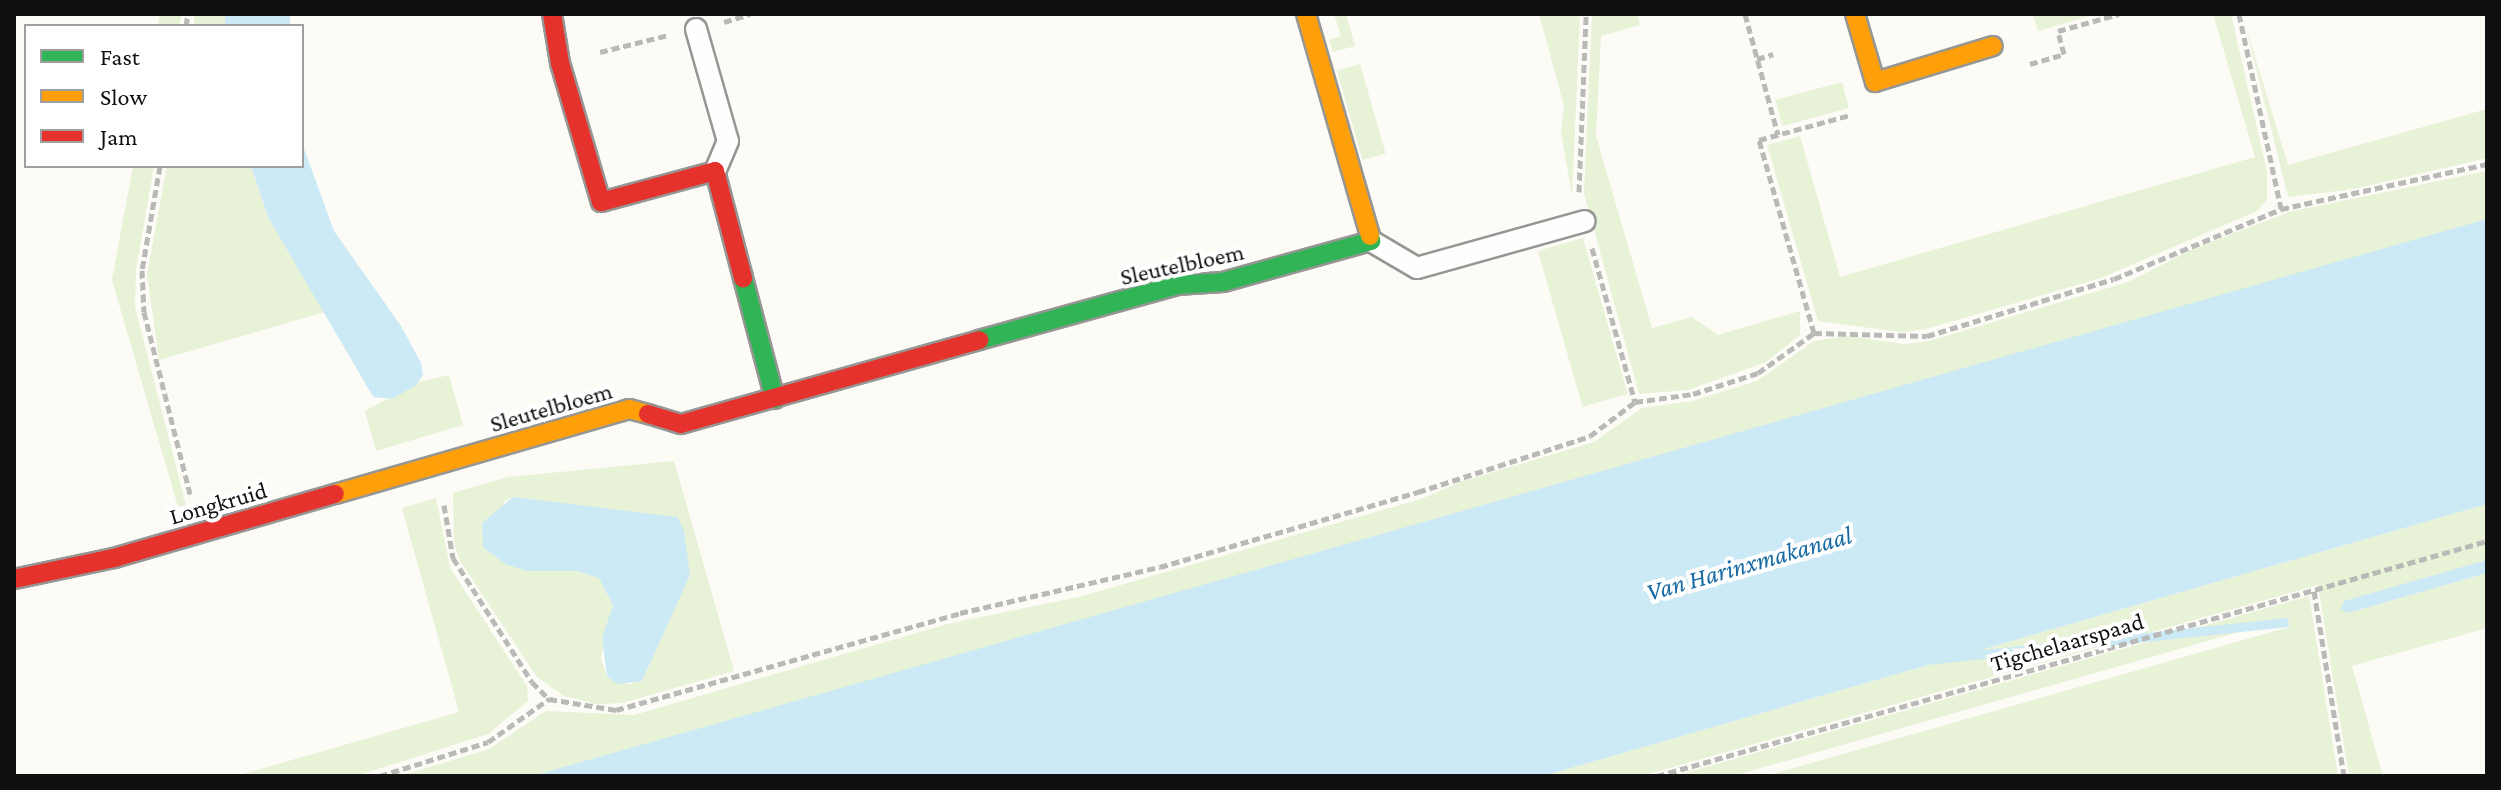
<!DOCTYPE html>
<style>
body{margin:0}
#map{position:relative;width:2501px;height:790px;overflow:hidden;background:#fcfbf6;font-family:"Crimson Pro",serif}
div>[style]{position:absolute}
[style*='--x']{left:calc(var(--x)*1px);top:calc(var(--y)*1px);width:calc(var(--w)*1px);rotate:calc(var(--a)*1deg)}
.green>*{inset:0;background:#e7f2d6;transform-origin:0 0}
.water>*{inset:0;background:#cce9f6;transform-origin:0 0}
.path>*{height:5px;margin-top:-2.5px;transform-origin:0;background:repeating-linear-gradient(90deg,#b9b9b8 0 8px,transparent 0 12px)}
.roads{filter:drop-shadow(2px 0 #969694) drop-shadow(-2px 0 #969694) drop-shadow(0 2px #969694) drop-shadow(0 -2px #969694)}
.lane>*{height:20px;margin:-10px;padding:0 10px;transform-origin:10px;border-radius:10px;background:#fffefe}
.fast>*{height:18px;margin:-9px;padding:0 9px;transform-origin:9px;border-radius:9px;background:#30b455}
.slow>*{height:18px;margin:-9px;padding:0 9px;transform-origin:9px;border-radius:9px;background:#ff9f0a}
.jam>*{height:18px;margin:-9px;padding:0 9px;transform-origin:9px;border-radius:9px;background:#e5322d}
span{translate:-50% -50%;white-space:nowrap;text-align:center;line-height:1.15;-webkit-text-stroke:8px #fff;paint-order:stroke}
.street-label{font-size:24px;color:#101010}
.water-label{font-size:26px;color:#186ba3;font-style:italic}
.frame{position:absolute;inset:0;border:16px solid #101010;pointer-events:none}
.legend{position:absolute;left:24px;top:24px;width:280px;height:144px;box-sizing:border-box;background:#fff;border:2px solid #9f9f9f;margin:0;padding:10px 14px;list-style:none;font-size:24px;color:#101010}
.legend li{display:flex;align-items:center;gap:16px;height:40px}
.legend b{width:40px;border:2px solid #9f9f9f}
</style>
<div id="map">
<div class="green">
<div style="clip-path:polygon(160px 14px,182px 14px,179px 26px,158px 26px)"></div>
<div style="left:194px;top:14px;width:31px;height:12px"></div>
<div style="clip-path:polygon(1334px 14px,1346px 14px,1355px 46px,1333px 52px,1329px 40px,1341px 36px)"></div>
<div style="clip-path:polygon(1539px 14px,1580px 14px,1572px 196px,1561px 132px,1564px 106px)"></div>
<div style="clip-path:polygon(1592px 14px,1637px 14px,1640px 25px,1601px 36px,1596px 136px,1652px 328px,1692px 317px,1718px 335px,1800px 311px,1800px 335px,1766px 362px,1688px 390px,1639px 394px,1584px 193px)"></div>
<div style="clip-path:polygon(2033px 14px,2097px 14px,2038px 31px)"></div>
<div style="clip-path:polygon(2213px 14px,2231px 14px,2267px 172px,2267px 200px,2257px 211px,2101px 278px,1926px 329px,1901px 332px,1818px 321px,1767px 145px,1800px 136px,1840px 277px,2255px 157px)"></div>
<div style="clip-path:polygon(2245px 24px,2288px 165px,2487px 109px,2487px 158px,2354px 189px,2288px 197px)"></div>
<div style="left:1360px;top:64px;width:93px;height:24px;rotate:74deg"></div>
<div style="left:1842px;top:82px;width:27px;height:69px;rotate:75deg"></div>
<div style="clip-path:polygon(133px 166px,154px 166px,136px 270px,135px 307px,186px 505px,178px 507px,112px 280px)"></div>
<div style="clip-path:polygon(167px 166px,251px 166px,268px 217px,325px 312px,159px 360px,147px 274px)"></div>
<div style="clip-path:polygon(2487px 171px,2487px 219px,2001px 361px,532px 776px,400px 776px,489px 749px,546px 711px,634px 715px,951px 623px,1079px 597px,1421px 499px,1460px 482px,1594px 442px,1642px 408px,1693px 401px,1757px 381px,1814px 341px,1847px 336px,1904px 344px,1929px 341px,2128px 282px,2193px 249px,2289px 212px)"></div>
<div style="left:1583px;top:238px;width:162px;height:47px;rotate:74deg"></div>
<div style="clip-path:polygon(449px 375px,463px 425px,376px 451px,365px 411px,419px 382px)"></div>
<div style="clip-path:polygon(evenodd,674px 461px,734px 671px,622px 703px,596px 704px,564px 696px,537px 677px,460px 561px,454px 543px,453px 493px,508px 477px,674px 461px,513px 497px,607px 509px,690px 575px,654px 647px,647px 672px,630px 685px,607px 676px,601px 659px,613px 605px,606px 586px,599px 578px,577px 571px,527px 571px,503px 502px,513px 497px)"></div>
<div style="clip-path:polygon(436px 498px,450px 568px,527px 686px,528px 701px,488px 734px,356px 776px,236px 776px,459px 712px,402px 508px)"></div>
<div style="clip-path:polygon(2487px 504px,2487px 560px,2342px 604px,2348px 613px,2487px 573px,2487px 628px,2352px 666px,2383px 776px,2349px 776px,2318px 585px,1641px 776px,1543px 776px)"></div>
<div style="clip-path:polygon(2309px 596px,2338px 776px,1766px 776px,2289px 627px,2288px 618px,1733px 776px,1674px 776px)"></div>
</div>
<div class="water">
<div style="left:225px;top:14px;width:65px;height:12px"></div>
<div style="clip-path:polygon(302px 143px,334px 231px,401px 326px,421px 363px,423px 375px,416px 385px,392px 399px,374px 397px,369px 390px,268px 217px,251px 166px,302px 166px)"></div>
<div style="clip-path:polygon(2487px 219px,2487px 504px,1543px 776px,532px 776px)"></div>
<div style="clip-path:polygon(513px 497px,677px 517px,684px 531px,690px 575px,642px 681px,617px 684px,607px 676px,602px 638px,613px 605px,599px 578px,577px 571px,527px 571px,505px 564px,483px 547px,482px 523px)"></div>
<div style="clip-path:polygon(2487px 560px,2487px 573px,2348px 613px,2341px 609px,2344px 601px)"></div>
<div style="left:2288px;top:618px;width:9px;height:577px;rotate:84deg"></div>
</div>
<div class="path">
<div style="--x:1745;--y:14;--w:125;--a:74.7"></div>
<div style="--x:2239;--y:14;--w:199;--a:77.8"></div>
<div style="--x:724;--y:22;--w:27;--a:-17"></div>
<div style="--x:186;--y:26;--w:12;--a:-81"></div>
<div style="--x:600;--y:52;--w:70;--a:-14"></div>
<div style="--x:1757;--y:59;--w:17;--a:-17"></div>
<div style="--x:2030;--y:64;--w:35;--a:-16"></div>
<div style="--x:2064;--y:54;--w:24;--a:-105"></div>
<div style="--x:2058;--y:31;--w:63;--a:-15.6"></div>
<div style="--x:160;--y:166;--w:106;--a:99.8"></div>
<div style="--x:142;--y:270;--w:42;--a:87.3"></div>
<div style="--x:144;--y:312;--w:188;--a:75.8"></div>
<div style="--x:1579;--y:192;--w:178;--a:-87.7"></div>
<div style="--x:1592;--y:248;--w:160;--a:74.4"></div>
<div style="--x:1814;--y:333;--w:201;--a:-105.9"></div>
<div style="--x:1759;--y:140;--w:94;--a:-15.4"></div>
<div style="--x:444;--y:505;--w:54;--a:80.4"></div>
<div style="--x:453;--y:558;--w:147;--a:57.5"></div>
<div style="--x:532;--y:682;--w:24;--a:45"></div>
<div style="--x:549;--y:699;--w:68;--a:9.3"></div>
<div style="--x:616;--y:710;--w:357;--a:-15.7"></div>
<div style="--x:960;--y:613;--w:205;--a:-13"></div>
<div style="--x:1160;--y:567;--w:269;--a:-16.2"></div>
<div style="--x:1418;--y:492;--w:181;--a:-18"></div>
<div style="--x:1590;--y:436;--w:56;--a:-37.1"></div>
<div style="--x:1635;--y:402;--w:59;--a:-7.9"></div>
<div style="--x:1693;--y:394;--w:68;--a:-17.9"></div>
<div style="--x:1758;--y:373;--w:69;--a:-35.5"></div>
<div style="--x:1814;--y:333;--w:113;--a:1.5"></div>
<div style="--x:1927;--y:336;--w:195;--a:-17"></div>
<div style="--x:2114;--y:279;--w:181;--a:-22.7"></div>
<div style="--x:2281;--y:209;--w:211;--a:-12.3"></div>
<div style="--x:2314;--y:591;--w:187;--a:80.8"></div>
<div style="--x:380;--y:776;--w:113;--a:-17.5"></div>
<div style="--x:488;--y:742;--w:75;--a:-35.2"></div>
<div style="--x:1657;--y:776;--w:863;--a:-15.81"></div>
</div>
<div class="roads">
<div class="lane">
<div style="--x:696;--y:29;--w:116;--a:74.1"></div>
<div style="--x:728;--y:141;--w:33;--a:113"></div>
<div style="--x:1371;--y:241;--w:53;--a:30.4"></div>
<div style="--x:1417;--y:268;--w:174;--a:-15.6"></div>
</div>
<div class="fast">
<div style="--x:743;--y:278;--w:125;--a:75.2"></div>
<div style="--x:979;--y:340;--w:205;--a:-15.5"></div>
<div style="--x:1177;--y:285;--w:46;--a:-3.7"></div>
<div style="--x:1223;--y:282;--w:154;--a:-15.5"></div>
<div style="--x:1371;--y:241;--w:5;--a:-101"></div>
</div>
<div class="slow">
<div style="--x:1306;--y:14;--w:231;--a:73.9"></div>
<div style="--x:1855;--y:14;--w:71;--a:73.6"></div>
<div style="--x:1875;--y:82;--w:123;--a:-17"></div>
<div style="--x:335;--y:494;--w:306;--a:-16.1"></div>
<div style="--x:629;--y:409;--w:20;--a:15"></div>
</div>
<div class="jam">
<div style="--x:552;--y:14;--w:50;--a:80.7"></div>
<div style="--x:560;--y:63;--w:145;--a:73.6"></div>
<div style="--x:601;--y:202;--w:118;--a:-15.2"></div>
<div style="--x:715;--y:171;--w:111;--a:75.3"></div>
<div style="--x:648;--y:414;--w:34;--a:17"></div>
<div style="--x:681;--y:424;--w:310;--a:-15.7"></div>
<div style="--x:14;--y:579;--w:102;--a:-11.9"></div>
<div style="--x:114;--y:558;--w:230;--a:-16.2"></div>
</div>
</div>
<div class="street-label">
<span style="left:1182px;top:264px;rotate:-12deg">Sleutelbloem</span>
<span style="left:551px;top:407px;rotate:-16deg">Sleutelbloem</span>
<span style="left:218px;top:503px;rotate:-16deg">Longkruid</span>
<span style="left:2067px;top:642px;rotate:-16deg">Tigchelaarspaad</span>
</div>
<div class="water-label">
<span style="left:1749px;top:564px;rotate:-16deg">Van Harinxmakanaal</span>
</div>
<div class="frame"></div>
<ul class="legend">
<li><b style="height:10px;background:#30b455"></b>Fast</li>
<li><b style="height:10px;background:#ff9f0a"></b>Slow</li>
<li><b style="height:10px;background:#e5322d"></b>Jam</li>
</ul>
</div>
